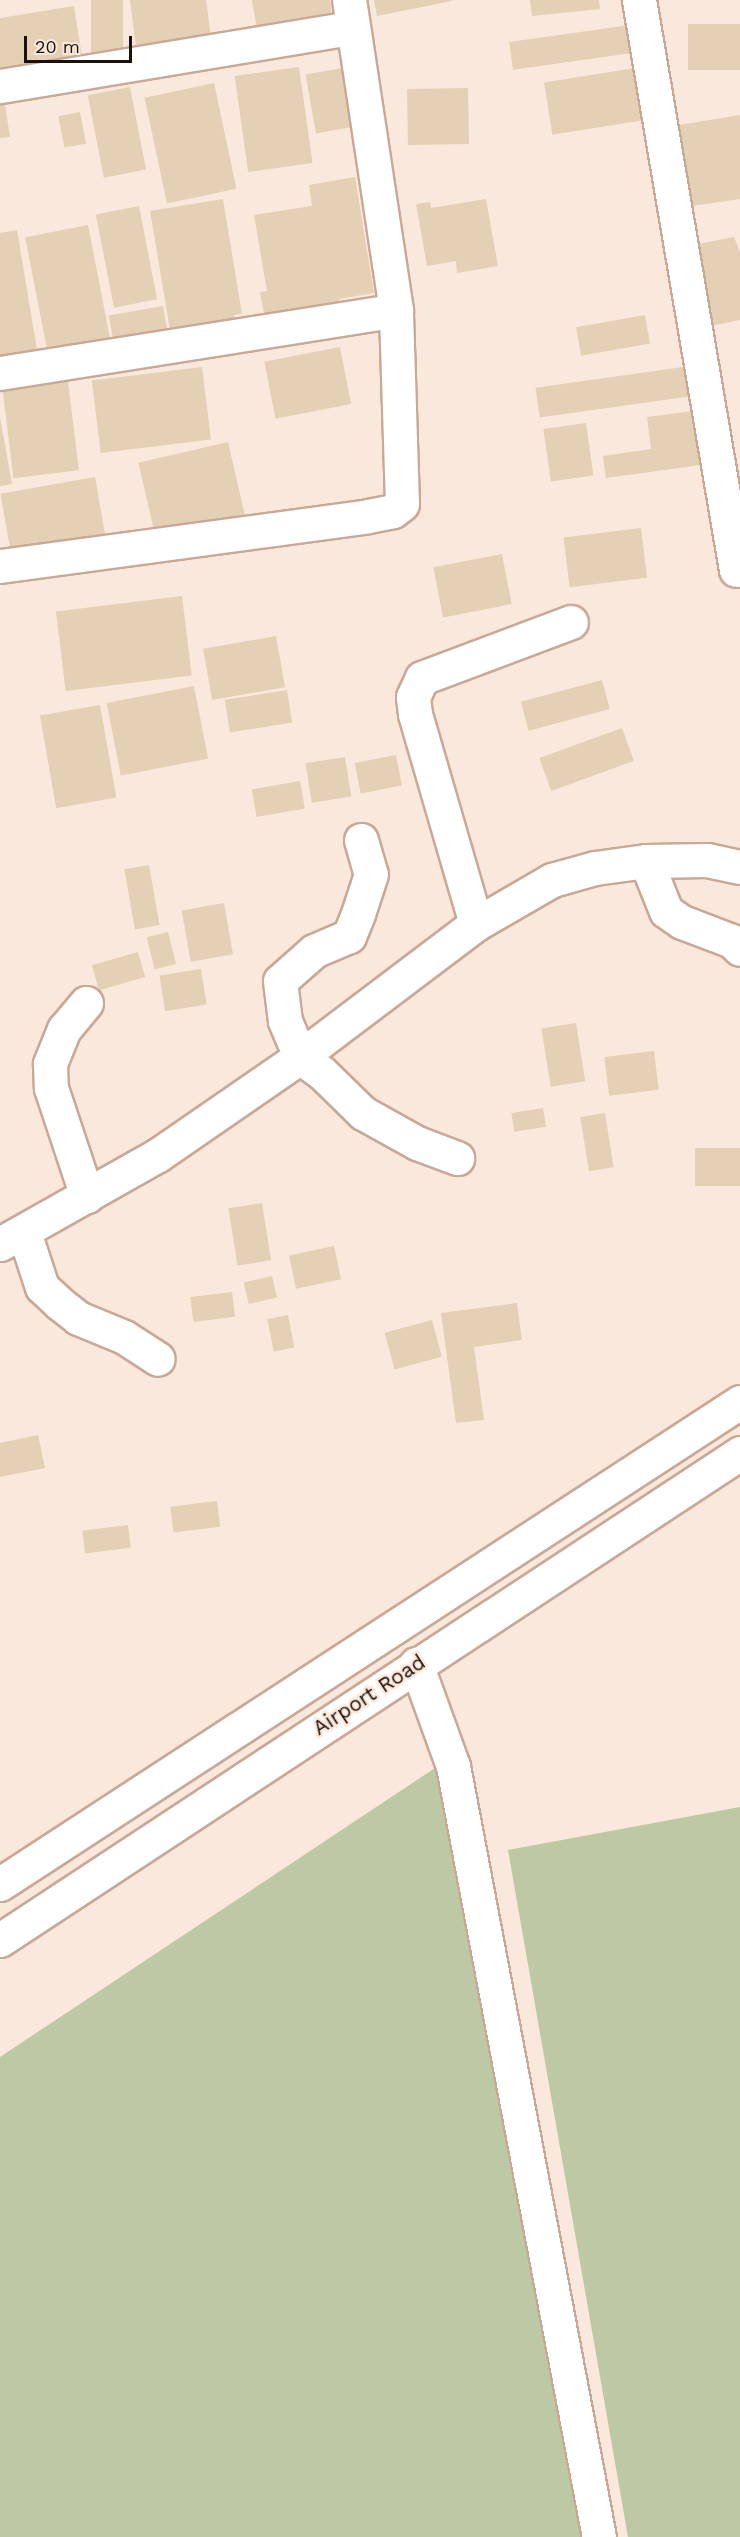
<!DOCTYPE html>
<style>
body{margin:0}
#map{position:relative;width:740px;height:2537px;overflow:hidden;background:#fbe8dc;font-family:"Work Sans",sans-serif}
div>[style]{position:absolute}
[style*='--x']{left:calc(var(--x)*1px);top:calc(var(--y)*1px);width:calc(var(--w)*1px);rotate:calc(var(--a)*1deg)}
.green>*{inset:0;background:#bcc9a4}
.building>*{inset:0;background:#e4d0b4;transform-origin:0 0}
.roads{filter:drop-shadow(2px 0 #c8a997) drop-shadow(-2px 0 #c8a997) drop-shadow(0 2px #c8a997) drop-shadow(0 -2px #c8a997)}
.minor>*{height:33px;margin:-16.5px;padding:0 16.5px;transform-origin:16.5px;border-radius:16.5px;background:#fff}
.secondary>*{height:33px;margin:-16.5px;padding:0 16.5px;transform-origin:16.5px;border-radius:16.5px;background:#fff}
span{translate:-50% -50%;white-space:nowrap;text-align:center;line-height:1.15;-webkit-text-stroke:5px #fbe8dc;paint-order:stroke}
.street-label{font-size:21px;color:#1b110a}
.scale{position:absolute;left:24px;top:36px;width:108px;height:27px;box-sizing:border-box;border:3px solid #1b110a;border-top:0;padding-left:8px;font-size:18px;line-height:21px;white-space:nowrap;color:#1b110a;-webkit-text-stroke:4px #fbe8dc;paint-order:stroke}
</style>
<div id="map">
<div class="green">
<div style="clip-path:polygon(441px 1764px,584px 2537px,0 2537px,0 2057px)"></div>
<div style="clip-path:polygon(740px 1807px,740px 2537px,628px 2537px,508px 1850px)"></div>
</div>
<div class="building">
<div style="left:91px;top:0;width:32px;height:57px"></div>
<div style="clip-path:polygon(130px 0,206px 0,212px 45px,137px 55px)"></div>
<div style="clip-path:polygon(252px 0,330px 0,333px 25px,258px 36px)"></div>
<div style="clip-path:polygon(374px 0,452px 0,452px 1px,377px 16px)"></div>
<div style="clip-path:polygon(530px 0,599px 0,600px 9px,532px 16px)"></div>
<div style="clip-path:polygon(74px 6px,84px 69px,0 84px,0 18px)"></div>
<div style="left:740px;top:24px;width:46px;height:52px;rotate:90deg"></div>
<div style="left:630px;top:25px;width:28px;height:122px;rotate:82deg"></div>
<div style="left:299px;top:67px;width:97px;height:65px;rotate:82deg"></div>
<div style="left:342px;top:68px;width:60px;height:37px;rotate:80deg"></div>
<div style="left:635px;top:68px;width:53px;height:92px;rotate:81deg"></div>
<div style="left:214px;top:83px;width:108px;height:71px;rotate:78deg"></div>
<div style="left:130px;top:87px;width:84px;height:43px;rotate:79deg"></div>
<div style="left:468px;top:88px;width:56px;height:61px;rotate:89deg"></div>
<div style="clip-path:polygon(0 98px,4px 98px,10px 137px,0 138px)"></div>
<div style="left:80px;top:112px;width:32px;height:22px;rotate:79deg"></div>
<div style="clip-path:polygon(740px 115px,740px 199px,692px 206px,679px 125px)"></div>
<div style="clip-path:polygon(355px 177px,374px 293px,339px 299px,341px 311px,266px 324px,260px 292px,267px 291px,254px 215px,312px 206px,309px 185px)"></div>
<div style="clip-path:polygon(223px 199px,242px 314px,234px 315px,237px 332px,172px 342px,150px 211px)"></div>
<div style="clip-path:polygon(486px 199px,498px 266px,457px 273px,456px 261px,427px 266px,416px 204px,430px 202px,431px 208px)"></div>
<div style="left:139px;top:206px;width:95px;height:44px;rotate:79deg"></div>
<div style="left:88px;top:225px;width:115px;height:64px;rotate:79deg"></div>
<div style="clip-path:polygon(17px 230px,38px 356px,0 362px,0 233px)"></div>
<div style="clip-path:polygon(734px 237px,740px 252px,740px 320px,705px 327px,688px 246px)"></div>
<div style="left:163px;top:306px;width:39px;height:55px;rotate:80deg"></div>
<div style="left:645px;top:315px;width:29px;height:70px;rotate:80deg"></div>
<div style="left:340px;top:347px;width:58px;height:77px;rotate:79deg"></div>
<div style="left:690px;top:366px;width:30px;height:156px;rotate:82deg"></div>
<div style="left:202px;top:367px;width:73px;height:111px;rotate:83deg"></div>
<div style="left:67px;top:373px;width:98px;height:66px;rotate:83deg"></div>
<div style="clip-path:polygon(693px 411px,701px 465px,606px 478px,603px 456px,651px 449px,647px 417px)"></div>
<div style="clip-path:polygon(0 417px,12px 484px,0 486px)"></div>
<div style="left:586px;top:423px;width:53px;height:43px;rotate:82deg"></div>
<div style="left:228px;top:442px;width:86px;height:92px;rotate:77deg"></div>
<div style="left:95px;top:477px;width:69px;height:96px;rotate:80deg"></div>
<div style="left:641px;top:528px;width:50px;height:78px;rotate:83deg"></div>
<div style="left:502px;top:554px;width:51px;height:70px;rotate:79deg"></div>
<div style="left:182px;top:596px;width:80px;height:127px;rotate:83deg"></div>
<div style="left:276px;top:636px;width:52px;height:74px;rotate:80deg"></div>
<div style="left:602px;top:680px;width:30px;height:84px;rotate:75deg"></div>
<div style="left:194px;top:686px;width:74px;height:89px;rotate:79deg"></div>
<div style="left:287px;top:690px;width:33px;height:63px;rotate:81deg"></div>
<div style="left:100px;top:705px;width:94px;height:61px;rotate:80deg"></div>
<div style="left:622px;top:728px;width:35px;height:88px;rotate:70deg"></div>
<div style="left:396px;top:755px;width:31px;height:42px;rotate:79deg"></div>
<div style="left:345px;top:757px;width:40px;height:40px;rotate:81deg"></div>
<div style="left:300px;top:781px;width:28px;height:49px;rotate:80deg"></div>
<div style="left:149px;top:865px;width:61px;height:25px;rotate:80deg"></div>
<div style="left:224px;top:903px;width:52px;height:43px;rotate:80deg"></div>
<div style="left:168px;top:932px;width:33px;height:22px;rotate:76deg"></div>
<div style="left:138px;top:952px;width:26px;height:48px;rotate:74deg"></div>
<div style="left:201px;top:969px;width:36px;height:42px;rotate:81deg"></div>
<div style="left:576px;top:1023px;width:59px;height:35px;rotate:81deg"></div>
<div style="left:654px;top:1051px;width:39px;height:50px;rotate:83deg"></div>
<div style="left:543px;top:1108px;width:19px;height:32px;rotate:81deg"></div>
<div style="left:605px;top:1113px;width:55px;height:25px;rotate:81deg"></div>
<div style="left:740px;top:1148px;width:38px;height:45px;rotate:90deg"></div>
<div style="left:262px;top:1203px;width:58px;height:34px;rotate:81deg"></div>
<div style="left:334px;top:1246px;width:34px;height:46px;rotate:78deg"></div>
<div style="left:272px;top:1276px;width:22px;height:29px;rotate:77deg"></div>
<div style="left:232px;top:1292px;width:25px;height:42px;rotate:83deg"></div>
<div style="clip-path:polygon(517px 1303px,522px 1340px,474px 1347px,484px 1420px,456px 1423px,441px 1313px)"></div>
<div style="left:288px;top:1315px;width:33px;height:21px;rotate:79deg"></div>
<div style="left:432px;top:1320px;width:38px;height:49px;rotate:75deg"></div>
<div style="clip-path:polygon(38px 1435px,45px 1468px,0 1477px,0 1443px)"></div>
<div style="left:217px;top:1501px;width:26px;height:47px;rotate:83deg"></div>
<div style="left:128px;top:1525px;width:23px;height:46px;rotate:83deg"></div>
</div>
<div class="roads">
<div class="minor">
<div style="--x:639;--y:0;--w:578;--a:80.34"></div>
<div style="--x:0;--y:86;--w:357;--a:-9.4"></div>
<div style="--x:0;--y:373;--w:401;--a:-9"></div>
<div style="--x:0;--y:566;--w:371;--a:-7.7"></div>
<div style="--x:368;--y:516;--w:25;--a:-11"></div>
<div style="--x:393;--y:511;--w:11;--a:-38"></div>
<div style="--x:402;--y:504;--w:194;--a:-91.8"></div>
<div style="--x:396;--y:310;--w:314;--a:-98.6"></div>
<div style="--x:361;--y:840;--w:35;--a:74"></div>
<div style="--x:371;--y:874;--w:42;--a:108"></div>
<div style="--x:358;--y:914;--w:24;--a:112"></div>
<div style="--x:349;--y:936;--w:38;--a:157"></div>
<div style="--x:314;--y:951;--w:45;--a:138.6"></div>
<div style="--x:280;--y:981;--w:40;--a:82.9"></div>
<div style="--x:285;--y:1021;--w:39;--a:67"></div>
<div style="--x:300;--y:1057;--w:26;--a:36"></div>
<div style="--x:321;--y:1072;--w:59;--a:44.3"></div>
<div style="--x:363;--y:1113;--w:62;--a:29.1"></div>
<div style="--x:417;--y:1143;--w:43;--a:20.6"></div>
<div style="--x:646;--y:861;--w:54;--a:68.2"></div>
<div style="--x:666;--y:911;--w:19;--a:35"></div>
<div style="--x:682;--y:922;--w:53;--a:20.8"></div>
<div style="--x:732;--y:941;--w:11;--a:45"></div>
<div style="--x:476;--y:924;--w:219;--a:-106.2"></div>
<div style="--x:415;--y:714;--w:17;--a:-97"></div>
<div style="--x:413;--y:697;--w:21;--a:-65"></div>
<div style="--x:422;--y:678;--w:159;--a:-20.6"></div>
<div style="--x:86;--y:1003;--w:34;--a:130"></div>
<div style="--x:64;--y:1029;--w:38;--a:112"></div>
<div style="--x:50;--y:1064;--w:24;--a:88"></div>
<div style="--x:51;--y:1088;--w:114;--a:71.6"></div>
<div style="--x:24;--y:1232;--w:58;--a:71.9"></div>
<div style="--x:42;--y:1287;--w:23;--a:43"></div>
<div style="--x:59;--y:1303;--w:24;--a:38"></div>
<div style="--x:78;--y:1318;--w:50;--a:22.4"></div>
<div style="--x:124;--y:1337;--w:40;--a:32.9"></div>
<div style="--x:0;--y:1244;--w:181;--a:-29.4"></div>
<div style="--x:158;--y:1155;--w:173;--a:-34.6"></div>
<div style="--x:300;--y:1057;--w:221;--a:-37.1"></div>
<div style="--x:476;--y:924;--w:88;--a:-30.1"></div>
<div style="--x:552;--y:880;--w:45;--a:-15.6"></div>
<div style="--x:595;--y:868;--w:51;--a:-7.8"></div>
<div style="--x:646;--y:861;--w:61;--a:-0.9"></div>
<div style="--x:707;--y:860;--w:34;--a:12"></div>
<div style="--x:416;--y:1664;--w:109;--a:70.1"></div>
<div style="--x:453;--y:1766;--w:785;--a:79.28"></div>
</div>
<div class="secondary">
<div style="--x:0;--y:1884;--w:883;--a:-33.08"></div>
<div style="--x:0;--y:1940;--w:886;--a:-33.35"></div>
</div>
</div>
<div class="street-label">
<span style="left:369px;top:1695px;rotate:-33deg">Airport Road</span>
</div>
<div class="scale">20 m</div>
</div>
